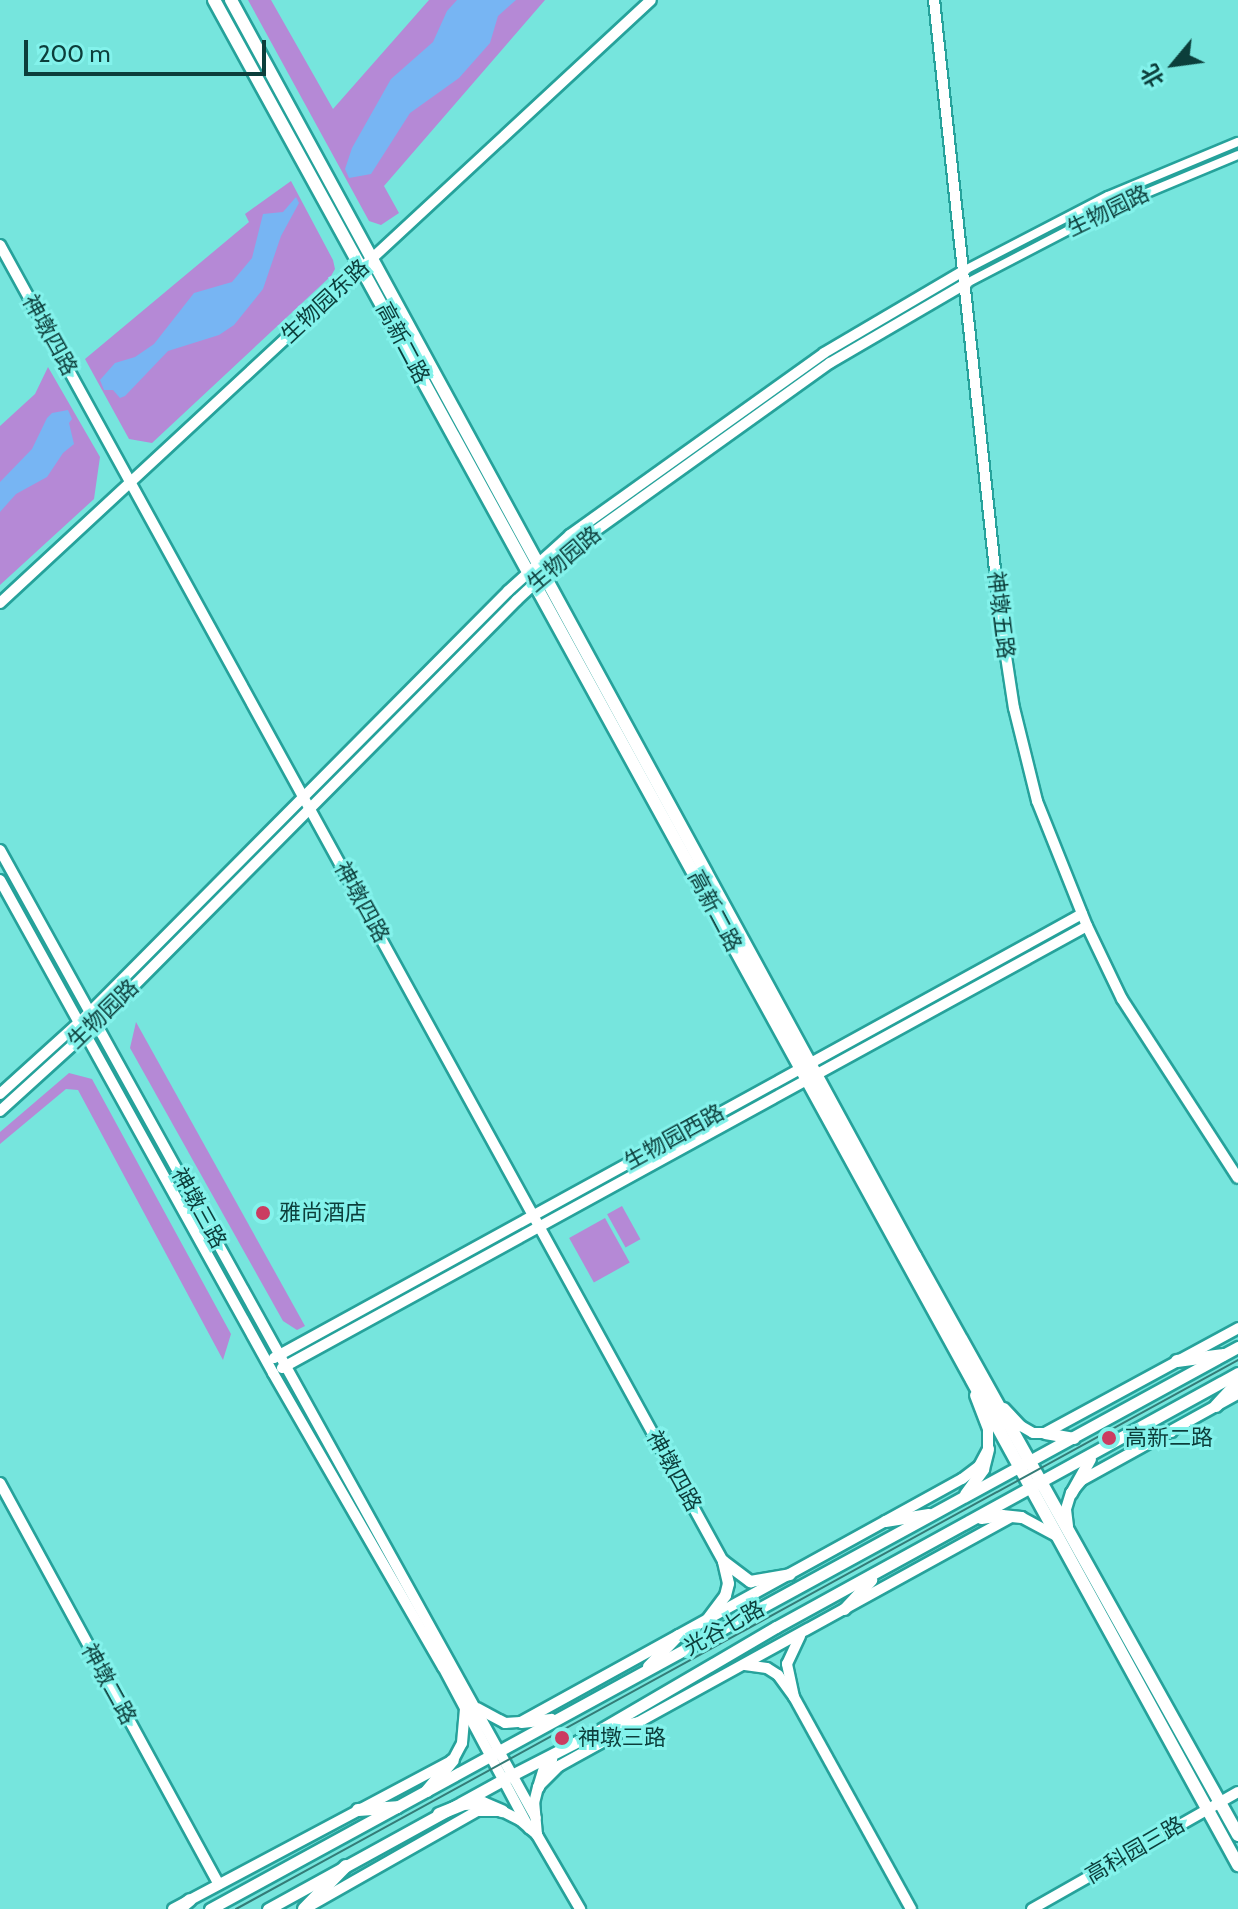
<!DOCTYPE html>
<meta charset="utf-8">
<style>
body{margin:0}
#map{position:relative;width:1238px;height:1909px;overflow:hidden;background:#76e5dd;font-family:Cabin,"Noto Sans SC",sans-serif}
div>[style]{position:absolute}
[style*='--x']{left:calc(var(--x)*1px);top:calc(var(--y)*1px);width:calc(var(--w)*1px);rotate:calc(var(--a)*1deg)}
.green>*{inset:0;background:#b589d6;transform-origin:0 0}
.water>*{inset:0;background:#77b5f3}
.roads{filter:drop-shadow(2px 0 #26a29b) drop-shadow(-2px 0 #26a29b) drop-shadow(0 2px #26a29b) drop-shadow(0 -2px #26a29b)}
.minor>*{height:8px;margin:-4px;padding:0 4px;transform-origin:4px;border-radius:4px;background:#fff}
.tertiary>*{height:10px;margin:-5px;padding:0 5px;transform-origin:5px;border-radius:5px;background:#fff}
.secondary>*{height:11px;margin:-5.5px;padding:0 5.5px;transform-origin:5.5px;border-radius:5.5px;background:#fff}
.primary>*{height:12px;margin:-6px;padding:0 6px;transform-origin:6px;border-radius:6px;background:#fff}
.tram>*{height:2px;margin:-1px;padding:0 1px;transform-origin:1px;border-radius:1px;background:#337c77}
.dots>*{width:22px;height:22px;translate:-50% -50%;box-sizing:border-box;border:4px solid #83f2eb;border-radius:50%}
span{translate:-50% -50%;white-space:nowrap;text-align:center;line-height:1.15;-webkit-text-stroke:6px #83f2eb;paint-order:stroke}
.street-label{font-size:22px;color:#0c3e3b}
.poi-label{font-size:22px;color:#0c3e3b}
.left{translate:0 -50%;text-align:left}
.north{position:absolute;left:1134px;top:24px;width:80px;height:80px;-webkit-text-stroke:6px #83f2eb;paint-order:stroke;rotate:241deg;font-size:22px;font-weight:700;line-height:32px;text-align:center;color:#0c3e3b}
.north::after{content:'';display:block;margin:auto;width:28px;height:36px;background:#0c3e3b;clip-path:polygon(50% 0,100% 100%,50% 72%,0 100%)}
.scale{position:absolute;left:24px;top:40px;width:242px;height:36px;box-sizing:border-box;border:4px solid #0c3e3b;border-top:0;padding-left:10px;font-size:24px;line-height:28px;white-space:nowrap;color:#0c3e3b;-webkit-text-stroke:6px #83f2eb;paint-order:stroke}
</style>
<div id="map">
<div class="green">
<div style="clip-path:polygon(248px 0,271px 0,333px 109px,429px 0,545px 0,384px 186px,399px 213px,381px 225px,369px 221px)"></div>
<div style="clip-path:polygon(291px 181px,333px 260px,335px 269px,331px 276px,152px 443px,129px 439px,85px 359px,249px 222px,245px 214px)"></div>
<div style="clip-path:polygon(48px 367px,100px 457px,94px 499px,0 585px,0 426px,35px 394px)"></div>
<div style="clip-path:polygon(136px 1022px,305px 1326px,297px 1330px,283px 1321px,130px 1048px)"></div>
<div style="clip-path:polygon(69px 1073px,92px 1079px,231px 1334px,223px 1360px,78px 1090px,66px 1089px,0 1144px,0 1132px)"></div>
<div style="left:622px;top:1206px;width:38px;height:17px;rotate:61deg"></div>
<div style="left:605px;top:1218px;width:51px;height:41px;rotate:61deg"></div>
</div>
<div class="water">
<div style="clip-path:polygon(457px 0,516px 0,498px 16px,490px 43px,459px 78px,410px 113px,371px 174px,349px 178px,345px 169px,352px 148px,391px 79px,433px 42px,447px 11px)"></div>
<div style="clip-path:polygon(296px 197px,299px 203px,281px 236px,263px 289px,234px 325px,219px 335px,168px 351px,125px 396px,120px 398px,113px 390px,104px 390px,100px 380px,115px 363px,135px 357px,154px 344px,194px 293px,232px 282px,252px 258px,263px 214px,283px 212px)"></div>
<div style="clip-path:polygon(68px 410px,72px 419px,69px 423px,74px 444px,63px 453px,47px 477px,16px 494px,0 512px,0 482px,32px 449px,47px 418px,52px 413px)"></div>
</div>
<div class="roads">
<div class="minor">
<div style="--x:965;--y:270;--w:161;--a:-27.4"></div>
<div style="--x:1108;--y:196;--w:141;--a:-22.6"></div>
<div style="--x:967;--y:283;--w:165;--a:-27.5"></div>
<div style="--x:1113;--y:207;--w:135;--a:-22.6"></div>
</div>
<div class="tertiary">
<div style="--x:934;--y:0;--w:621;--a:83.89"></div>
<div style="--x:1000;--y:617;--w:92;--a:81.3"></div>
<div style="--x:1014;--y:708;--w:96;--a:76.1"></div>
<div style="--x:1037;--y:801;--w:135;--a:68.2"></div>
<div style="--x:1087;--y:926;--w:81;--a:64.4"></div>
<div style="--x:1122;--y:999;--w:213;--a:57.1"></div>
<div style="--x:0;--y:245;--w:1502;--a:61.22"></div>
<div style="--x:0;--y:603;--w:887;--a:-42.81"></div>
<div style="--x:0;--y:850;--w:1106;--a:61.03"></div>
<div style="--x:0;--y:880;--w:564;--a:61.02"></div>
<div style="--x:273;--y:1373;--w:340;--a:60"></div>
<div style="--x:443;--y:1667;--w:183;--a:61.9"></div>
<div style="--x:0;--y:1094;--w:116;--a:-42.2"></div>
<div style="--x:86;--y:1016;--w:599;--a:-45.2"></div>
<div style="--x:508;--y:591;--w:84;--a:-42.1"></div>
<div style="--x:570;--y:535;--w:312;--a:-35.6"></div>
<div style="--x:824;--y:353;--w:164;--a:-30.5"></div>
<div style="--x:0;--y:1111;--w:131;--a:-42.2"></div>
<div style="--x:97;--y:1023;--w:596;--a:-45.2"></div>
<div style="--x:517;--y:600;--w:82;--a:-43"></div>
<div style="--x:577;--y:544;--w:311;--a:-35.6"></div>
<div style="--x:830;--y:363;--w:159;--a:-30.3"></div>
<div style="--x:274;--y:1358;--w:922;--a:-28.79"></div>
<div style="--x:282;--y:1368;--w:918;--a:-28.77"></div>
<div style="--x:1004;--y:1408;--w:25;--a:47"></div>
<div style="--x:1021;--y:1426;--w:14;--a:30"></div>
<div style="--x:1033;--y:1433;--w:12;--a:0"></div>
<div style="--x:1045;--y:1433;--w:220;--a:-28.5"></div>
<div style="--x:0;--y:1483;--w:457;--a:61.4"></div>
<div style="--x:1068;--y:1526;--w:17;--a:-97"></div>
<div style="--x:1066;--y:1509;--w:17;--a:-73"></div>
<div style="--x:1071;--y:1493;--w:17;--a:-50"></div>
<div style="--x:1082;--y:1480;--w:178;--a:-28.9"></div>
<div style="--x:745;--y:1665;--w:22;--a:8"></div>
<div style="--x:767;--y:1668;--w:13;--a:32"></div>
<div style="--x:778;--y:1675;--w:27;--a:54"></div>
<div style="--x:794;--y:1697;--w:34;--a:-102"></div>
<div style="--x:787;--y:1664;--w:31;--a:-65"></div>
<div style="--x:794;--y:1697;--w:242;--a:61.1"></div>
<div style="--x:477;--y:1708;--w:32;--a:28"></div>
<div style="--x:505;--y:1723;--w:16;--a:-4"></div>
<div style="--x:521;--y:1722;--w:504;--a:-28.86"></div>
<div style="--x:962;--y:1479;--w:21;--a:-37"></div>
<div style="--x:979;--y:1466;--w:19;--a:-62"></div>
<div style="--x:988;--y:1449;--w:20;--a:-90"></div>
<div style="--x:988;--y:1429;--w:36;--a:-111"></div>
<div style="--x:537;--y:1835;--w:86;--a:59.8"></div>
<div style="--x:310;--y:1906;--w:192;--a:-29.6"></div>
<div style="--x:477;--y:1811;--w:25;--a:0"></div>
<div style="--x:502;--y:1811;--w:20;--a:27"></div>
<div style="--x:520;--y:1820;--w:23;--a:41"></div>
<div style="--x:537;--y:1835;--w:32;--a:-95"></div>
<div style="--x:534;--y:1803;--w:16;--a:-76"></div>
<div style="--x:538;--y:1787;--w:30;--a:-45"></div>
<div style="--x:559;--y:1766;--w:516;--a:-28.85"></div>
<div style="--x:1011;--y:1517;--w:10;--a:0"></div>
<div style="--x:1021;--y:1517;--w:42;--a:28.4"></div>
<div style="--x:173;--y:1909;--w:317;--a:-28"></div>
<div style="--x:453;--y:1760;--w:19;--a:-62"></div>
<div style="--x:462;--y:1743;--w:34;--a:-85"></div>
<div style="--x:1032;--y:1909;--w:237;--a:-29.6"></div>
</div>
<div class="secondary">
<div style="--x:1045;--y:1433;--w:29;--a:10"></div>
<div style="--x:1133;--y:1435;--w:38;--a:-6"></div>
<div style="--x:1071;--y:1493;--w:39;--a:-61"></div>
<div style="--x:965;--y:1494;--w:31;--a:-54"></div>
<div style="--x:983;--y:1469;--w:21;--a:-76"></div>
<div style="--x:981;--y:1518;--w:21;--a:-8"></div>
<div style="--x:1002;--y:1515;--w:19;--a:6"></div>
<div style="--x:885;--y:1521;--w:44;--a:-9.2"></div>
<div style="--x:844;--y:1609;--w:40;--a:-47"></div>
<div style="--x:707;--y:1619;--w:30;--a:-53"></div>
<div style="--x:725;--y:1595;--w:12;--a:-76"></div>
<div style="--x:728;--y:1583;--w:23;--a:-103"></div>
<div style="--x:723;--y:1561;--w:34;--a:37"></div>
<div style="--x:750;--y:1581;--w:40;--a:-10"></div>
<div style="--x:648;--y:1666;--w:43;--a:-45.9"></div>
<div style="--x:521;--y:1722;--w:30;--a:-6"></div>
<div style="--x:610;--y:1728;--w:30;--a:-12"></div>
<div style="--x:538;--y:1787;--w:21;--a:-73"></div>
<div style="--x:544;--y:1767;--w:11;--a:-49"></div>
<div style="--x:210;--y:1909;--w:1172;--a:-28.67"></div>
<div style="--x:268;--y:1909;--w:269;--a:-28.8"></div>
<div style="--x:504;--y:1779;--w:106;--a:-27.1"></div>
<div style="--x:598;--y:1731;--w:206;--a:-30.3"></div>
<div style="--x:776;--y:1627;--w:527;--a:-28.8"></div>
</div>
<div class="primary">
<div style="--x:214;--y:0;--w:2128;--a:61.23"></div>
<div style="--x:231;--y:0;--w:1430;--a:61.43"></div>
<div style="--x:915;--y:1256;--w:663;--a:60.84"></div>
<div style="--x:1177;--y:1361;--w:46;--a:-7.4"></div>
<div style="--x:1216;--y:1406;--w:33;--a:-47"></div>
<div style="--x:427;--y:1791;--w:40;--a:-50"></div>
<div style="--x:358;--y:1810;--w:39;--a:-4"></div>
<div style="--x:439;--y:1814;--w:27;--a:-22"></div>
<div style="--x:464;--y:1804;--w:19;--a:-3"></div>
<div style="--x:483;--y:1803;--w:21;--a:23"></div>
<div style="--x:179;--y:1909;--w:14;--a:-39"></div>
<div style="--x:304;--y:1909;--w:60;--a:-45.7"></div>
</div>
</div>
<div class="tram">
<div style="--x:236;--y:1909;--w:1143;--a:-28.72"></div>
</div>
<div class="dots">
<div style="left:263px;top:1213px;background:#cb3c61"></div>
<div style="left:1109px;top:1438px;background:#cb3c61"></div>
<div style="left:562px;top:1738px;background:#cb3c61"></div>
</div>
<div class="street-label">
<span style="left:1108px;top:211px;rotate:-26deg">生物园路</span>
<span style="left:325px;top:301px;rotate:-43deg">生物园东路</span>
<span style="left:50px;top:335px;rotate:61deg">神墩四路</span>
<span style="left:403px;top:343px;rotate:62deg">高新二路</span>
<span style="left:564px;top:559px;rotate:-40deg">生物园路</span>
<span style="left:1001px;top:615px;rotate:83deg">神墩五路</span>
<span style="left:362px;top:902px;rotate:61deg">神墩四路</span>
<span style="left:715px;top:911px;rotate:62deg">高新二路</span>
<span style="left:103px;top:1014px;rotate:-44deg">生物园路</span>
<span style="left:674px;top:1137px;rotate:-29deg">生物园西路</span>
<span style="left:199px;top:1208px;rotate:61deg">神墩三路</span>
<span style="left:674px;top:1471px;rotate:61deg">神墩四路</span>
<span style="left:724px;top:1628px;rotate:-29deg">光谷七路</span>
<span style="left:109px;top:1684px;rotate:61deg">神墩二路</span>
<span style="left:1135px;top:1850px;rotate:-30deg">高科园三路</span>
</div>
<div class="poi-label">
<span class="left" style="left:279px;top:1213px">雅尚酒店</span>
<span class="left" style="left:1125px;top:1438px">高新二路</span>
<span class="left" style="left:578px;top:1738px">神墩三路</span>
</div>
<div class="north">北</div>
<div class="scale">200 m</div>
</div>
